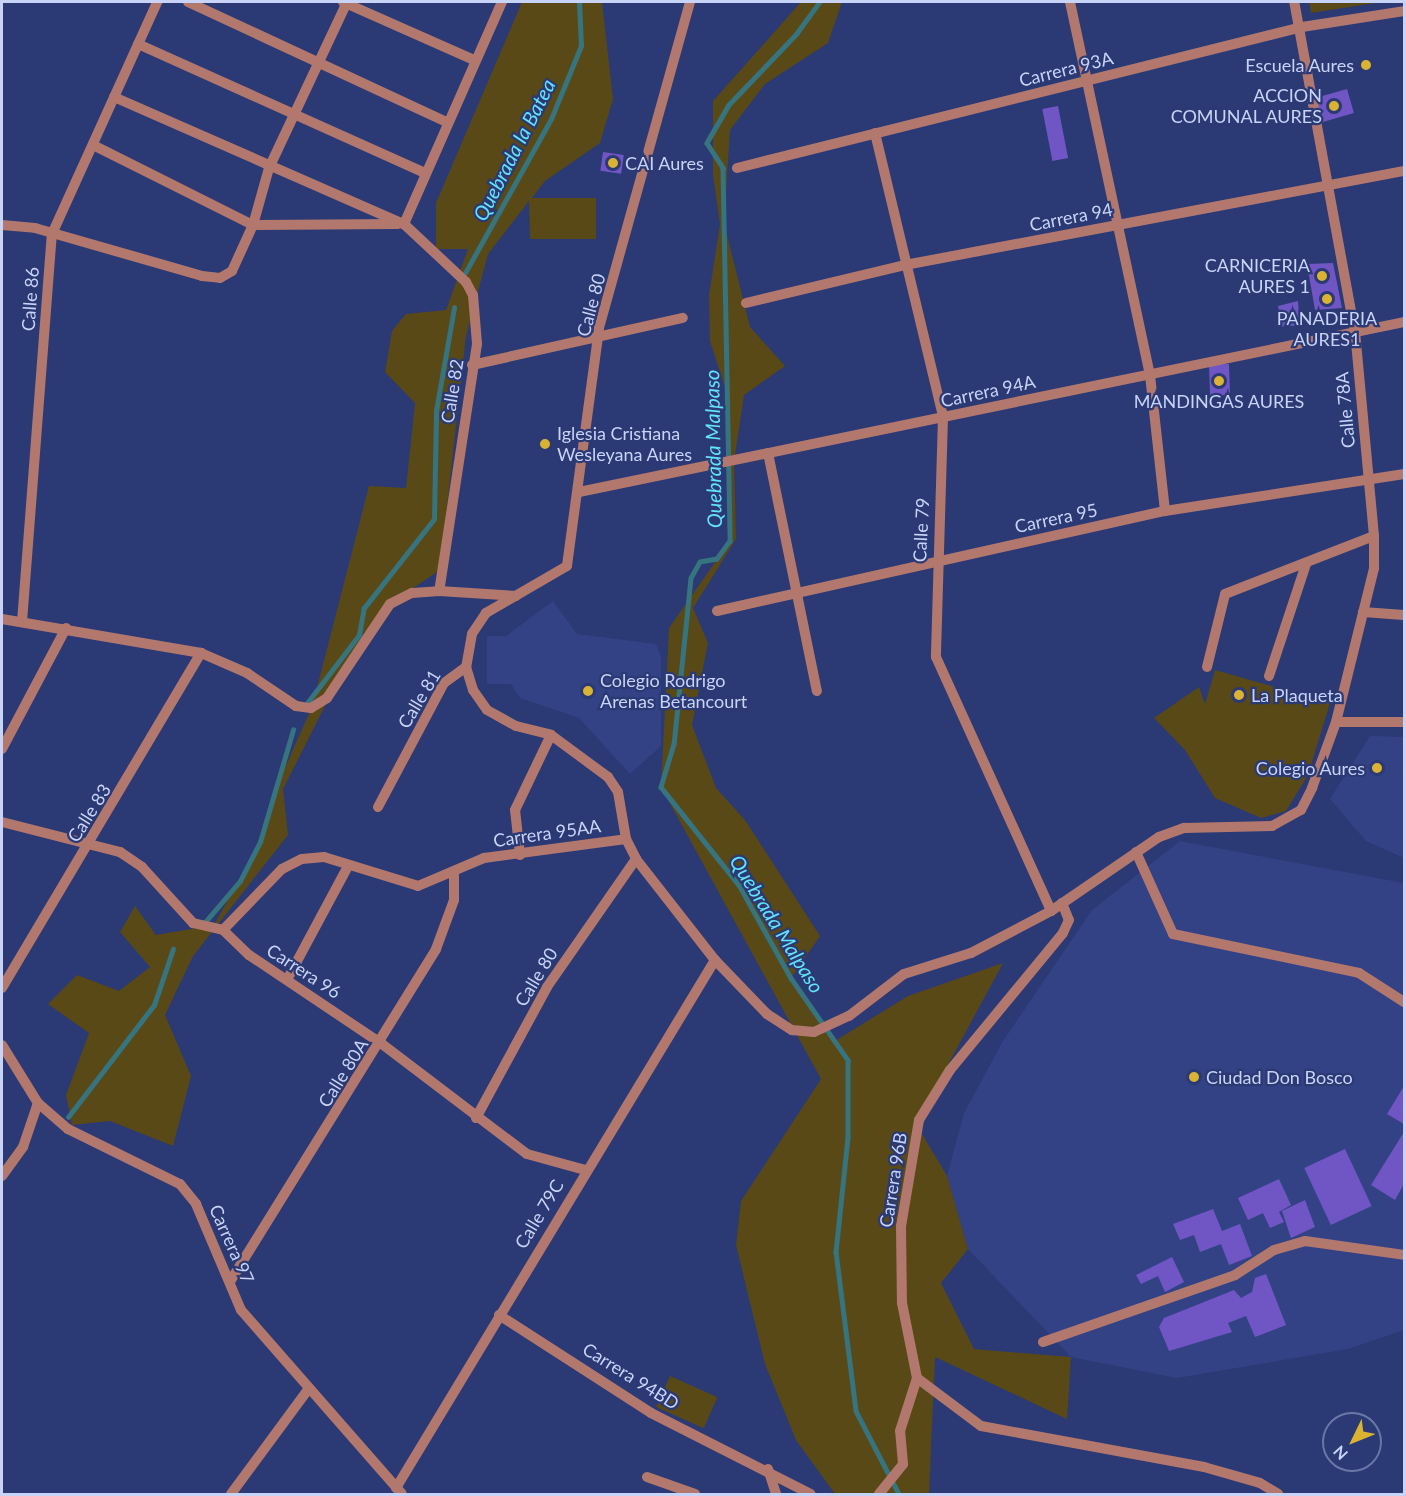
<!DOCTYPE html>
<style>
body{margin:0}
#map{position:relative;width:1406px;height:1496px;overflow:hidden;background:#2b3974;font-family:Lato,sans-serif}
div>[style]{position:absolute}
[style*='--x']{left:calc(var(--x)*1px);top:calc(var(--y)*1px);width:calc(var(--w)*1px);rotate:calc(var(--a)*1deg)}
.built>*{inset:0;background:#334285}
.green>*{inset:0;background:#594917;transform-origin:0 0}
.stream>*{height:4.5px;margin:-2.25px;padding:0 2.25px;transform-origin:2.25px;border-radius:2.25px;background:#36747f}
.building>*{inset:0;background:#7056c4;transform-origin:0 0}
.minor>*{height:10px;margin:-5px;padding:0 5px;transform-origin:5px;border-radius:5px;background:#b2786e}
.dots>*{width:16px;height:16px;translate:-50% -50%;box-sizing:border-box;border:3px solid #2b3974;border-radius:50%}
span{translate:-50% -50%;white-space:nowrap;text-align:center;line-height:1.15;-webkit-text-stroke:4.5px #2b3974;paint-order:stroke}
.poi-label{font-size:18px;color:#c7d3f7}
.right{translate:-100% -50%;text-align:right}
.left{translate:0 -50%;text-align:left}
.street-label{font-size:18px;color:#c7d3f7}
.water-label{font-size:20px;color:#62e3f9;font-style:italic}
.frame{position:absolute;inset:0;border:3px solid #c7d3f7;pointer-events:none}
.north{position:absolute;left:1322px;top:1412px;width:60px;height:60px;box-sizing:border-box;background:#2b3974;border:2px solid #6977a8;border-radius:50%;rotate:227deg;font-size:16px;font-weight:700;line-height:24px;text-align:center;color:#c7d3f7}
.north::after{content:'';display:block;margin:auto;width:21px;height:27px;background:#dab333;clip-path:polygon(50% 0,100% 100%,50% 72%,0 100%)}
</style>
<div id="map">
<div class="built">
<div style="clip-path:polygon(553px 601px,577px 634px,656px 644px,661px 657px,661px 746px,630px 774px,579px 718px,520px 698px,511px 684px,487px 684px,487px 636px,506px 636px)"></div>
<div style="clip-path:polygon(1370px 736px,1404px 737px,1404px 858px,1366px 841px,1330px 799px)"></div>
<div style="clip-path:polygon(1180px 841px,1404px 883px,1404px 1330px,1348px 1349px,1177px 1378px,1071px 1357px,968px 1249px,947px 1176px,964px 1113px,1003px 1041px,1092px 910px)"></div>
</div>
<div class="green">
<div style="clip-path:polygon(522px 2px,602px 2px,613px 99px,600px 143px,545px 181px,532px 198px,596px 198px,596px 239px,530px 239px,529px 201px,488px 254px,466px 336px,440px 570px,388px 605px,329px 698px,283px 789px,288px 835px,193px 956px,165px 1015px,191px 1076px,173px 1146px,110px 1121px,72px 1125px,66px 1095px,89px 1033px,48px 1004px,77px 975px,119px 991px,150px 967px,120px 932px,135px 906px,156px 935px,214px 925px,260px 842px,276px 788px,312px 707px,369px 486px,406px 488px,415px 403px,385px 372px,392px 331px,406px 314px,446px 310px,468px 249px,436px 249px,436px 203px)"></div>
<div style="clip-path:polygon(801px 2px,842px 2px,828px 43px,765px 84px,730px 130px,724px 223px,750px 327px,785px 366px,744px 395px,734px 462px,736px 539px,693px 608px,708px 643px,692px 725px,716px 788px,745px 820px,820px 936px,791px 978px,835px 1041px,908px 996px,1003px 963px,916px 1124px,947px 1176px,968px 1249px,941px 1283px,974px 1349px,1071px 1357px,1067px 1419px,935px 1357px,929px 1494px,835px 1494px,796px 1440px,765px 1364px,736px 1245px,741px 1201px,821px 1079px,661px 787px,669px 628px,730px 541px,729px 400px,710px 341px,709px 295px,720px 224px,713px 175px,713px 101px)"></div>
<div style="clip-path:polygon(1309px 2px,1382px 2px,1311px 13px)"></div>
<div style="clip-path:polygon(1215px 670px,1330px 703px,1308px 775px,1286px 811px,1261px 818px,1215px 798px,1185px 750px,1154px 718px,1199px 687px,1205px 704px)"></div>
<div style="left:670px;top:1376px;width:52px;height:34px;rotate:24deg"></div>
</div>
<div class="stream">
<div style="--x:820;--y:2;--w:39;--a:126"></div>
<div style="--x:797;--y:34;--w:98;--a:133.8"></div>
<div style="--x:729;--y:105;--w:44;--a:120.1"></div>
<div style="--x:707;--y:143;--w:30;--a:57"></div>
<div style="--x:723;--y:168;--w:373;--a:88.9"></div>
<div style="--x:730;--y:541;--w:22;--a:126"></div>
<div style="--x:717;--y:559;--w:17;--a:170"></div>
<div style="--x:700;--y:562;--w:18;--a:119"></div>
<div style="--x:691;--y:578;--w:167;--a:95.8"></div>
<div style="--x:674;--y:744;--w:45;--a:106.8"></div>
<div style="--x:661;--y:787;--w:125;--a:51.5"></div>
<div style="--x:739;--y:885;--w:107;--a:60.8"></div>
<div style="--x:791;--y:978;--w:100;--a:55.2"></div>
<div style="--x:848;--y:1060;--w:78;--a:90"></div>
<div style="--x:848;--y:1138;--w:115;--a:96"></div>
<div style="--x:836;--y:1252;--w:160;--a:82.8"></div>
<div style="--x:856;--y:1411;--w:93;--a:62.6"></div>
<div style="--x:465;--y:273;--w:176;--a:-60.8"></div>
<div style="--x:551;--y:119;--w:79;--a:-67.7"></div>
<div style="--x:581;--y:46;--w:44;--a:-92.6"></div>
<div style="--x:307;--y:703;--w:86;--a:-52.6"></div>
<div style="--x:359;--y:635;--w:27;--a:-80"></div>
<div style="--x:364;--y:608;--w:113;--a:-51.8"></div>
<div style="--x:434;--y:519;--w:108;--a:-88.9"></div>
<div style="--x:436;--y:411;--w:105;--a:-80.1"></div>
<div style="--x:206;--y:921;--w:52;--a:-49.6"></div>
<div style="--x:240;--y:881;--w:44;--a:-62.9"></div>
<div style="--x:260;--y:842;--w:117;--a:-73.6"></div>
<div style="--x:68;--y:1117;--w:141;--a:-52.5"></div>
<div style="--x:154;--y:1005;--w:59;--a:-71.3"></div>
</div>
<div class="building">
<div style="left:1347px;top:89px;width:25px;height:34px;rotate:74deg"></div>
<div style="left:1058px;top:106px;width:53px;height:16px;rotate:79deg"></div>
<div style="left:603px;top:152px;width:21px;height:19px;rotate:8deg"></div>
<div style="clip-path:polygon(1333px 263px,1342px 308px,1315px 310px,1307px 264px)"></div>
<div style="clip-path:polygon(1298px 301px,1300px 325px,1282px 327px,1278px 306px)"></div>
<div style="left:1229px;top:364px;width:31px;height:20px;rotate:88deg"></div>
<div style="clip-path:polygon(1404px 1086px,1404px 1124px,1387px 1114px)"></div>
<div style="clip-path:polygon(1404px 1132px,1404px 1184px,1395px 1200px,1371px 1185px)"></div>
<div style="left:1345px;top:1149px;width:63px;height:45px;rotate:65deg"></div>
<div style="clip-path:polygon(1279px 1179px,1291px 1205px,1279px 1212px,1284px 1222px,1270px 1228px,1263px 1213px,1248px 1220px,1238px 1198px)"></div>
<div style="clip-path:polygon(1305px 1200px,1315px 1227px,1291px 1238px,1282px 1211px)"></div>
<div style="clip-path:polygon(1213px 1209px,1222px 1231px,1240px 1224px,1252px 1256px,1229px 1265px,1221px 1244px,1200px 1252px,1194px 1235px,1180px 1240px,1173px 1224px)"></div>
<div style="clip-path:polygon(1172px 1257px,1184px 1282px,1165px 1292px,1158px 1276px,1141px 1284px,1136px 1275px)"></div>
<div style="clip-path:polygon(1266px 1274px,1286px 1325px,1255px 1337px,1246px 1316px,1228px 1323px,1232px 1332px,1169px 1351px,1159px 1327px,1164px 1318px,1234px 1290px,1241px 1298px,1252px 1292px,1255px 1278px)"></div>
</div>
<div class="minor">
<div style="--x:188;--y:2;--w:285;--a:24.9"></div>
<div style="--x:343;--y:2;--w:143;--a:23.9"></div>
<div style="--x:690;--y:2;--w:339;--a:105.6"></div>
<div style="--x:599;--y:329;--w:239;--a:97.7"></div>
<div style="--x:567;--y:566;--w:94;--a:149.9"></div>
<div style="--x:486;--y:613;--w:25;--a:124"></div>
<div style="--x:472;--y:634;--w:34;--a:100"></div>
<div style="--x:466;--y:667;--w:24;--a:73"></div>
<div style="--x:473;--y:690;--w:24;--a:55"></div>
<div style="--x:487;--y:710;--w:33;--a:29"></div>
<div style="--x:516;--y:726;--w:36;--a:14"></div>
<div style="--x:551;--y:735;--w:71;--a:36.4"></div>
<div style="--x:608;--y:777;--w:18;--a:56"></div>
<div style="--x:618;--y:792;--w:48;--a:80.3"></div>
<div style="--x:626;--y:839;--w:22;--a:63"></div>
<div style="--x:636;--y:859;--w:128;--a:52"></div>
<div style="--x:715;--y:960;--w:75;--a:46.1"></div>
<div style="--x:767;--y:1014;--w:30;--a:33"></div>
<div style="--x:792;--y:1030;--w:22;--a:5"></div>
<div style="--x:814;--y:1032;--w:38;--a:-25"></div>
<div style="--x:849;--y:1016;--w:69;--a:-37.4"></div>
<div style="--x:904;--y:974;--w:70;--a:-17.4"></div>
<div style="--x:971;--y:953;--w:90;--a:-27.7"></div>
<div style="--x:1051;--y:911;--w:131;--a:-34.4"></div>
<div style="--x:1159;--y:837;--w:27;--a:-20"></div>
<div style="--x:1184;--y:828;--w:88;--a:-1.3"></div>
<div style="--x:1272;--y:826;--w:33;--a:-29"></div>
<div style="--x:1301;--y:810;--w:25;--a:-63"></div>
<div style="--x:1312;--y:788;--w:70;--a:-70"></div>
<div style="--x:1336;--y:722;--w:159;--a:-76.1"></div>
<div style="--x:1374;--y:568;--w:32;--a:-90"></div>
<div style="--x:1374;--y:536;--w:204;--a:-95.3"></div>
<div style="--x:1355;--y:333;--w:337;--a:-100.4"></div>
<div style="--x:1070;--y:2;--w:381;--a:77.9"></div>
<div style="--x:1150;--y:375;--w:137;--a:83.7"></div>
<div style="--x:138;--y:44;--w:315;--a:24.2"></div>
<div style="--x:114;--y:97;--w:317;--a:23.7"></div>
<div style="--x:404;--y:224;--w:85;--a:43.1"></div>
<div style="--x:466;--y:282;--w:15;--a:62"></div>
<div style="--x:473;--y:295;--w:49;--a:85.3"></div>
<div style="--x:477;--y:344;--w:250;--a:98.7"></div>
<div style="--x:875;--y:133;--w:292;--a:76.5"></div>
<div style="--x:943;--y:417;--w:240;--a:91.7"></div>
<div style="--x:936;--y:657;--w:279;--a:65.6"></div>
<div style="--x:93;--y:145;--w:179;--a:26.6"></div>
<div style="--x:253;--y:225;--w:145;--a:-0.4"></div>
<div style="--x:737;--y:168;--w:582;--a:-14.01"></div>
<div style="--x:1302;--y:27;--w:103;--a:-8.9"></div>
<div style="--x:404;--y:224;--w:243;--a:-66.2"></div>
<div style="--x:2;--y:225;--w:33;--a:5"></div>
<div style="--x:35;--y:228;--w:174;--a:16"></div>
<div style="--x:202;--y:276;--w:18;--a:6"></div>
<div style="--x:220;--y:278;--w:14;--a:-30"></div>
<div style="--x:232;--y:271;--w:51;--a:-65.5"></div>
<div style="--x:253;--y:225;--w:59;--a:-74.3"></div>
<div style="--x:269;--y:168;--w:183;--a:-64.8"></div>
<div style="--x:746;--y:303;--w:163;--a:-13.4"></div>
<div style="--x:905;--y:265;--w:508;--a:-10.67"></div>
<div style="--x:472;--y:365;--w:216;--a:-12.6"></div>
<div style="--x:768;--y:453;--w:243;--a:78.4"></div>
<div style="--x:579;--y:492;--w:842;--a:-11.64"></div>
<div style="--x:717;--y:611;--w:459;--a:-12.6"></div>
<div style="--x:1165;--y:511;--w:242;--a:-8.8"></div>
<div style="--x:1363;--y:612;--w:41;--a:4.2"></div>
<div style="--x:2;--y:619;--w:202;--a:9.7"></div>
<div style="--x:201;--y:653;--w:50;--a:23.5"></div>
<div style="--x:247;--y:673;--w:59;--a:34"></div>
<div style="--x:296;--y:706;--w:15;--a:8"></div>
<div style="--x:311;--y:708;--w:19;--a:-32"></div>
<div style="--x:327;--y:698;--w:113;--a:-56.2"></div>
<div style="--x:390;--y:604;--w:25;--a:-27"></div>
<div style="--x:412;--y:593;--w:27;--a:-4"></div>
<div style="--x:439;--y:591;--w:77;--a:3.7"></div>
<div style="--x:22;--y:622;--w:389;--a:-85.6"></div>
<div style="--x:52;--y:234;--w:255;--a:-65.6"></div>
<div style="--x:1207;--y:667;--w:75;--a:-76.1"></div>
<div style="--x:1225;--y:594;--w:160;--a:-21.3"></div>
<div style="--x:1269;--y:676;--w:118;--a:-71.7"></div>
<div style="--x:1336;--y:722;--w:68;--a:0"></div>
<div style="--x:2;--y:749;--w:137;--a:-62.1"></div>
<div style="--x:378;--y:807;--w:140;--a:-62"></div>
<div style="--x:444;--y:683;--w:27;--a:-36"></div>
<div style="--x:2;--y:822;--w:122;--a:14.3"></div>
<div style="--x:120;--y:852;--w:27;--a:34"></div>
<div style="--x:142;--y:867;--w:76;--a:47.7"></div>
<div style="--x:193;--y:923;--w:31;--a:13"></div>
<div style="--x:223;--y:930;--w:36;--a:44"></div>
<div style="--x:249;--y:955;--w:160;--a:33.8"></div>
<div style="--x:382;--y:1044;--w:182;--a:37.2"></div>
<div style="--x:527;--y:1154;--w:60;--a:15.4"></div>
<div style="--x:1136;--y:852;--w:90;--a:65.7"></div>
<div style="--x:1173;--y:934;--w:190;--a:11.8"></div>
<div style="--x:1359;--y:973;--w:54;--a:32.8"></div>
<div style="--x:520;--y:855;--w:45;--a:-96.3"></div>
<div style="--x:515;--y:810;--w:83;--a:-64.4"></div>
<div style="--x:1062;--y:903;--w:18;--a:68"></div>
<div style="--x:1069;--y:920;--w:14;--a:115"></div>
<div style="--x:1063;--y:933;--w:178;--a:129.5"></div>
<div style="--x:950;--y:1070;--w:59;--a:121.8"></div>
<div style="--x:919;--y:1120;--w:108;--a:99.6"></div>
<div style="--x:901;--y:1226;--w:77;--a:89.3"></div>
<div style="--x:902;--y:1303;--w:76;--a:78.7"></div>
<div style="--x:917;--y:1378;--w:80;--a:36.9"></div>
<div style="--x:981;--y:1426;--w:227;--a:10.4"></div>
<div style="--x:1204;--y:1467;--w:58;--a:15.9"></div>
<div style="--x:1260;--y:1483;--w:21;--a:31"></div>
<div style="--x:223;--y:930;--w:85;--a:-46"></div>
<div style="--x:282;--y:869;--w:22;--a:-27"></div>
<div style="--x:302;--y:859;--w:22;--a:-5"></div>
<div style="--x:324;--y:857;--w:98;--a:17.1"></div>
<div style="--x:418;--y:886;--w:72;--a:-23"></div>
<div style="--x:484;--y:858;--w:143;--a:-7.6"></div>
<div style="--x:288;--y:978;--w:127;--a:-61.8"></div>
<div style="--x:2;--y:988;--w:390;--a:-59.3"></div>
<div style="--x:2;--y:1045;--w:68;--a:58.2"></div>
<div style="--x:38;--y:1103;--w:40;--a:41"></div>
<div style="--x:68;--y:1129;--w:125;--a:26.2"></div>
<div style="--x:180;--y:1184;--w:26;--a:51"></div>
<div style="--x:196;--y:1204;--w:115;--a:67"></div>
<div style="--x:241;--y:1310;--w:244;--a:48.8"></div>
<div style="--x:476;--y:1118;--w:149;--a:-61.5"></div>
<div style="--x:547;--y:987;--w:156;--a:-55.2"></div>
<div style="--x:2;--y:1176;--w:36;--a:-54"></div>
<div style="--x:23;--y:1147;--w:46;--a:-71.2"></div>
<div style="--x:231;--y:1280;--w:389;--a:-58.2"></div>
<div style="--x:436;--y:949;--w:52;--a:-69.8"></div>
<div style="--x:454;--y:900;--w:27;--a:-90"></div>
<div style="--x:499;--y:1315;--w:181;--a:32.8"></div>
<div style="--x:651;--y:1413;--w:179;--a:26.9"></div>
<div style="--x:1043;--y:1342;--w:203;--a:-19.2"></div>
<div style="--x:1235;--y:1275;--w:46;--a:-32.7"></div>
<div style="--x:1274;--y:1250;--w:32;--a:-16"></div>
<div style="--x:1305;--y:1241;--w:100;--a:8"></div>
<div style="--x:768;--y:1469;--w:26;--a:72"></div>
<div style="--x:647;--y:1477;--w:51;--a:19.5"></div>
<div style="--x:396;--y:1488;--w:617;--a:-58.86"></div>
<div style="--x:231;--y:1494;--w:128;--a:-53.6"></div>
<div style="--x:879;--y:1494;--w:38;--a:-51"></div>
<div style="--x:903;--y:1464;--w:33;--a:-95"></div>
<div style="--x:900;--y:1431;--w:56;--a:-72.2"></div>
</div>
<div class="dots">
<div style="left:1366px;top:65px;background:#dab333"></div>
<div style="left:1334px;top:106px;background:#dab333"></div>
<div style="left:613px;top:163px;background:#dab333"></div>
<div style="left:1322px;top:276px;background:#dab333"></div>
<div style="left:1327px;top:299px;background:#dab333"></div>
<div style="left:1219px;top:381px;background:#dab333"></div>
<div style="left:545px;top:444px;background:#dab333"></div>
<div style="left:588px;top:691px;background:#dab333"></div>
<div style="left:1239px;top:695px;background:#dab333"></div>
<div style="left:1377px;top:768px;background:#dab333"></div>
<div style="left:1194px;top:1077px;background:#dab333"></div>
</div>
<div class="poi-label">
<span class="right" style="left:1354px;top:65px">Escuela Aures</span>
<span class="right" style="left:1322px;top:106px">ACCION<br>COMUNAL AURES</span>
<span class="left" style="left:625px;top:163px">CAI Aures</span>
<span class="right" style="left:1310px;top:276px">CARNICERIA<br>AURES 1</span>
<span style="left:1327px;top:329px">PANADERIA<br>AURES1</span>
<span style="left:1219px;top:401px">MANDINGAS AURES</span>
<span class="left" style="left:557px;top:444px">Iglesia Cristiana<br>Wesleyana Aures</span>
<span class="left" style="left:600px;top:691px">Colegio Rodrigo<br>Arenas Betancourt</span>
<span class="left" style="left:1251px;top:695px">La Plaqueta</span>
<span class="right" style="left:1365px;top:768px">Colegio Aures</span>
<span class="left" style="left:1206px;top:1077px">Ciudad Don Bosco</span>
</div>
<div class="street-label">
<span style="left:1066px;top:69px;rotate:-14deg">Carrera 93A</span>
<span style="left:1071px;top:217px;rotate:-11deg">Carrera 94</span>
<span style="left:30px;top:299px;rotate:-86deg">Calle 86</span>
<span style="left:591px;top:305px;rotate:-75deg">Calle 80</span>
<span style="left:452px;top:391px;rotate:-81deg">Calle 82</span>
<span style="left:988px;top:391px;rotate:-12deg">Carrera 94A</span>
<span style="left:1345px;top:410px;rotate:-95deg">Calle 78A</span>
<span style="left:1056px;top:518px;rotate:-12deg">Carrera 95</span>
<span style="left:921px;top:530px;rotate:-87deg">Calle 79</span>
<span style="left:419px;top:699px;rotate:-59deg">Calle 81</span>
<span style="left:89px;top:813px;rotate:-58deg">Calle 83</span>
<span style="left:547px;top:833px;rotate:-8deg">Carrera 95AA</span>
<span style="left:304px;top:971px;rotate:33deg">Carrera 96</span>
<span style="left:536px;top:977px;rotate:-59deg">Calle 80</span>
<span style="left:343px;top:1073px;rotate:-58deg">Calle 80A</span>
<span style="left:893px;top:1180px;rotate:-81deg">Carrera 96B</span>
<span style="left:539px;top:1214px;rotate:-59deg">Calle 79C</span>
<span style="left:232px;top:1244px;rotate:66deg">Carrera 97</span>
<span style="left:631px;top:1376px;rotate:32deg">Carrera 94BD</span>
</div>
<div class="water-label">
<span style="left:514px;top:150px;rotate:-63deg">Quebrada la Batea</span>
<span style="left:713px;top:449px;rotate:-91deg">Quebrada Malpaso</span>
<span style="left:777px;top:924px;rotate:58deg">Quebrada Malpaso</span>
</div>
<div class="frame"></div>
<div class="north">N</div>
</div>
